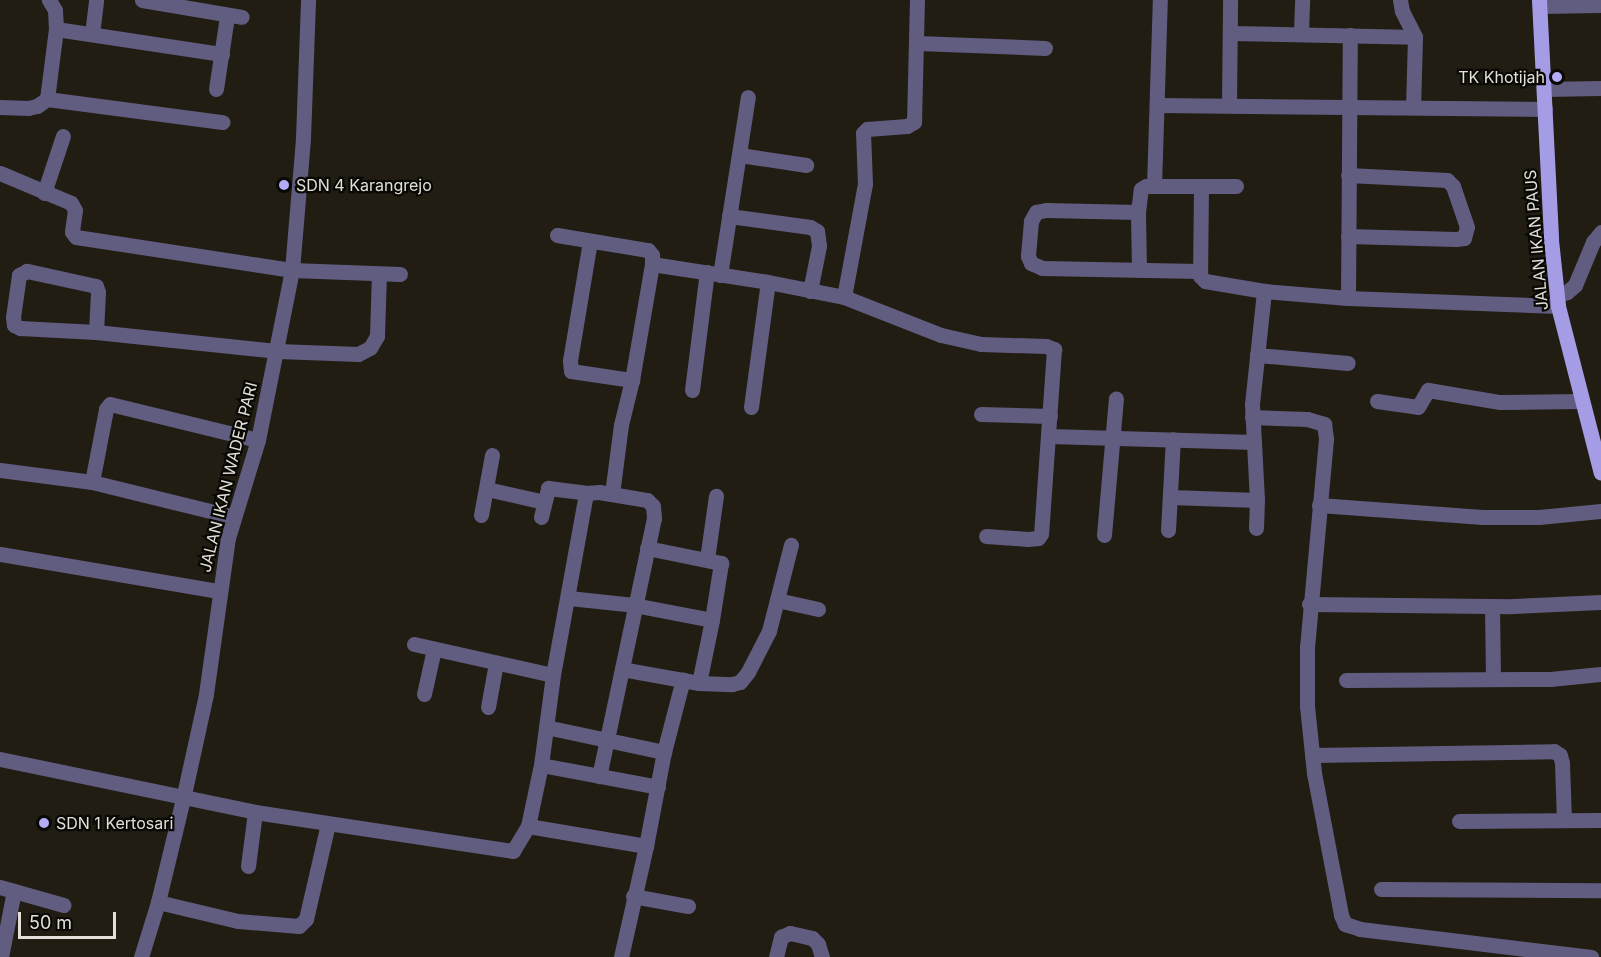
<!DOCTYPE html>
<style>
body{margin:0}
#map{position:relative;width:1601px;height:957px;overflow:hidden;background:#221d12;font-family:Inter,sans-serif}
div>[style]{position:absolute}
[style*='--x']{left:calc(var(--x)*1px);top:calc(var(--y)*1px);width:calc(var(--w)*1px);rotate:calc(var(--a)*1deg)}
.minor>*{height:15px;margin:-7.5px;padding:0 7.5px;transform-origin:7.5px;border-radius:7.5px;background:#615d80}
.major>*{height:15px;margin:-7.5px;padding:0 7.5px;transform-origin:7.5px;border-radius:7.5px;background:#a59ce6}
.dots>*{width:16px;height:16px;translate:-50% -50%;box-sizing:border-box;border:3px solid #090804;border-radius:50%}
span{translate:-50% -50%;white-space:nowrap;text-align:center;line-height:1.15;-webkit-text-stroke:4.5px #090804;paint-order:stroke}
.poi-label{font-size:16px;color:#e3e0d9}
.right{translate:-100% -50%;text-align:right}
.left{translate:0 -50%;text-align:left}
.street-label{font-size:16px;color:#e3e0d9}
.scale{position:absolute;left:18px;top:912px;width:98px;height:27px;box-sizing:border-box;border:3px solid #e3e0d9;border-top:0;padding-left:8px;font-size:18px;line-height:21px;white-space:nowrap;color:#e3e0d9;-webkit-text-stroke:4px #090804;paint-order:stroke}
</style>
<div id="map">
<div class="minor">
<div style="--x:142;--y:0;--w:101;--a:9.6"></div>
<div style="--x:1400;--y:0;--w:11;--a:80"></div>
<div style="--x:1402;--y:11;--w:29;--a:63"></div>
<div style="--x:1415;--y:37;--w:70;--a:91.6"></div>
<div style="--x:1540;--y:6;--w:61;--a:-0.9"></div>
<div style="--x:56;--y:29;--w:168;--a:8.6"></div>
<div style="--x:1230;--y:33;--w:185;--a:1.2"></div>
<div style="--x:1301;--y:33;--w:33;--a:-88"></div>
<div style="--x:92;--y:34;--w:34;--a:-83"></div>
<div style="--x:917;--y:43;--w:128;--a:2.2"></div>
<div style="--x:216;--y:89;--w:74;--a:-81.4"></div>
<div style="--x:1544;--y:89;--w:57;--a:-1"></div>
<div style="--x:47;--y:99;--w:71;--a:-82.7"></div>
<div style="--x:56;--y:29;--w:19;--a:-93"></div>
<div style="--x:55;--y:10;--w:12;--a:-121"></div>
<div style="--x:1229;--y:104;--w:104;--a:-89.4"></div>
<div style="--x:1158;--y:105;--w:387;--a:0.6"></div>
<div style="--x:0;--y:107;--w:28;--a:2"></div>
<div style="--x:28;--y:108;--w:9;--a:-13"></div>
<div style="--x:37;--y:106;--w:12;--a:-35"></div>
<div style="--x:47;--y:99;--w:177;--a:7.5"></div>
<div style="--x:740;--y:155;--w:67;--a:8.6"></div>
<div style="--x:0;--y:173;--w:77;--a:22.9"></div>
<div style="--x:71;--y:203;--w:8;--a:60"></div>
<div style="--x:75;--y:210;--w:22;--a:98"></div>
<div style="--x:72;--y:232;--w:6;--a:51"></div>
<div style="--x:76;--y:237;--w:219;--a:8.7"></div>
<div style="--x:292;--y:270;--w:108;--a:2.1"></div>
<div style="--x:1154;--y:186;--w:186;--a:-88.2"></div>
<div style="--x:1201;--y:186;--w:90;--a:90.6"></div>
<div style="--x:1200;--y:276;--w:7;--a:45"></div>
<div style="--x:1205;--y:281;--w:60;--a:9.6"></div>
<div style="--x:1264;--y:291;--w:84;--a:4.8"></div>
<div style="--x:1348;--y:298;--w:210;--a:2.2"></div>
<div style="--x:44;--y:193;--w:60;--a:-71.6"></div>
<div style="--x:1138;--y:212;--w:92;--a:-178.8"></div>
<div style="--x:1046;--y:210;--w:10;--a:169"></div>
<div style="--x:1036;--y:212;--w:10;--a:119"></div>
<div style="--x:1031;--y:221;--w:35;--a:95"></div>
<div style="--x:1028;--y:256;--w:8;--a:67"></div>
<div style="--x:1031;--y:263;--w:12;--a:24"></div>
<div style="--x:1042;--y:268;--w:158;--a:1.1"></div>
<div style="--x:729;--y:216;--w:82;--a:7.7"></div>
<div style="--x:810;--y:227;--w:8;--a:30"></div>
<div style="--x:817;--y:231;--w:15;--a:82"></div>
<div style="--x:819;--y:246;--w:46;--a:101.3"></div>
<div style="--x:557;--y:235;--w:92;--a:9.4"></div>
<div style="--x:648;--y:250;--w:6;--a:51"></div>
<div style="--x:652;--y:255;--w:9;--a:90"></div>
<div style="--x:1348;--y:236;--w:108;--a:1.6"></div>
<div style="--x:1456;--y:239;--w:8;--a:-7"></div>
<div style="--x:1464;--y:238;--w:11;--a:-75"></div>
<div style="--x:1467;--y:227;--w:43;--a:-108.9"></div>
<div style="--x:1453;--y:186;--w:8;--a:-135"></div>
<div style="--x:1447;--y:180;--w:99;--a:-177.1"></div>
<div style="--x:590;--y:241;--w:121;--a:99.5"></div>
<div style="--x:570;--y:360;--w:11;--a:85"></div>
<div style="--x:571;--y:371;--w:62;--a:8.4"></div>
<div style="--x:1139;--y:270;--w:58;--a:-91"></div>
<div style="--x:1138;--y:212;--w:23;--a:-83"></div>
<div style="--x:1141;--y:189;--w:6;--a:-31"></div>
<div style="--x:1146;--y:186;--w:90;--a:0"></div>
<div style="--x:720;--y:275;--w:180;--a:-81.1"></div>
<div style="--x:1557;--y:296;--w:11;--a:-22"></div>
<div style="--x:1567;--y:292;--w:11;--a:-41"></div>
<div style="--x:1575;--y:285;--w:47;--a:-67.3"></div>
<div style="--x:1593;--y:242;--w:13;--a:-51"></div>
<div style="--x:844;--y:297;--w:115;--a:-79.5"></div>
<div style="--x:865;--y:184;--w:51;--a:-92.2"></div>
<div style="--x:863;--y:133;--w:6;--a:-45"></div>
<div style="--x:867;--y:129;--w:40;--a:-4.3"></div>
<div style="--x:907;--y:126;--w:8;--a:-30"></div>
<div style="--x:914;--y:122;--w:122;--a:-88.6"></div>
<div style="--x:1348;--y:298;--w:263;--a:-89.6"></div>
<div style="--x:96;--y:332;--w:40;--a:-87.1"></div>
<div style="--x:98;--y:292;--w:6;--a:-108"></div>
<div style="--x:96;--y:286;--w:71;--a:-167.7"></div>
<div style="--x:27;--y:271;--w:9;--a:153"></div>
<div style="--x:19;--y:275;--w:42;--a:98.1"></div>
<div style="--x:13;--y:317;--w:8;--a:83"></div>
<div style="--x:14;--y:325;--w:7;--a:27"></div>
<div style="--x:20;--y:328;--w:76;--a:3"></div>
<div style="--x:96;--y:332;--w:183;--a:6"></div>
<div style="--x:278;--y:351;--w:80;--a:2.1"></div>
<div style="--x:358;--y:354;--w:13;--a:-27"></div>
<div style="--x:370;--y:348;--w:14;--a:-60"></div>
<div style="--x:377;--y:336;--w:62;--a:-88.2"></div>
<div style="--x:1257;--y:355;--w:91;--a:5"></div>
<div style="--x:692;--y:390;--w:119;--a:-82.8"></div>
<div style="--x:1377;--y:401;--w:41;--a:8.3"></div>
<div style="--x:1418;--y:407;--w:20;--a:-60"></div>
<div style="--x:1428;--y:390;--w:73;--a:9.5"></div>
<div style="--x:1500;--y:402;--w:81;--a:-0.7"></div>
<div style="--x:751;--y:407;--w:126;--a:-82.3"></div>
<div style="--x:981;--y:414;--w:69;--a:1.7"></div>
<div style="--x:1252;--y:417;--w:55;--a:2.1"></div>
<div style="--x:1307;--y:419;--w:18;--a:16"></div>
<div style="--x:1324;--y:424;--w:15;--a:82"></div>
<div style="--x:1326;--y:439;--w:208;--a:95.2"></div>
<div style="--x:1307;--y:646;--w:60;--a:90"></div>
<div style="--x:1307;--y:706;--w:67;--a:84"></div>
<div style="--x:1314;--y:773;--w:145;--a:79.2"></div>
<div style="--x:1341;--y:915;--w:10;--a:66"></div>
<div style="--x:1345;--y:924;--w:16;--a:18"></div>
<div style="--x:1360;--y:929;--w:233;--a:6.9"></div>
<div style="--x:1049;--y:436;--w:205;--a:1.7"></div>
<div style="--x:0;--y:470;--w:93;--a:7.4"></div>
<div style="--x:92;--y:482;--w:146;--a:13.8"></div>
<div style="--x:92;--y:482;--w:74;--a:-79.1"></div>
<div style="--x:106;--y:409;--w:6;--a:-51"></div>
<div style="--x:110;--y:404;--w:152;--a:13.7"></div>
<div style="--x:487;--y:489;--w:58;--a:12.8"></div>
<div style="--x:612;--y:494;--w:70;--a:-82.6"></div>
<div style="--x:621;--y:425;--w:46;--a:-76.3"></div>
<div style="--x:632;--y:380;--w:118;--a:-80.2"></div>
<div style="--x:652;--y:264;--w:117;--a:8.8"></div>
<div style="--x:768;--y:282;--w:77;--a:11.2"></div>
<div style="--x:844;--y:297;--w:104;--a:21.4"></div>
<div style="--x:941;--y:335;--w:41;--a:12.7"></div>
<div style="--x:981;--y:344;--w:65;--a:1.8"></div>
<div style="--x:1046;--y:346;--w:9;--a:21"></div>
<div style="--x:1054;--y:349;--w:185;--a:94"></div>
<div style="--x:1041;--y:534;--w:5;--a:127"></div>
<div style="--x:1038;--y:538;--w:10;--a:174"></div>
<div style="--x:1028;--y:539;--w:42;--a:-175.9"></div>
<div style="--x:1170;--y:497;--w:87;--a:2"></div>
<div style="--x:1319;--y:505;--w:164;--a:4.2"></div>
<div style="--x:1483;--y:517;--w:56;--a:0"></div>
<div style="--x:1539;--y:517;--w:62;--a:-5.5"></div>
<div style="--x:481;--y:515;--w:61;--a:-79.6"></div>
<div style="--x:541;--y:517;--w:30;--a:-76"></div>
<div style="--x:548;--y:488;--w:38;--a:7"></div>
<div style="--x:1256;--y:528;--w:28;--a:-88"></div>
<div style="--x:1257;--y:500;--w:96;--a:-93"></div>
<div style="--x:1252;--y:404;--w:114;--a:-83.9"></div>
<div style="--x:1168;--y:530;--w:91;--a:-86.9"></div>
<div style="--x:1104;--y:535;--w:137;--a:-85"></div>
<div style="--x:647;--y:548;--w:76;--a:11.5"></div>
<div style="--x:721;--y:563;--w:58;--a:99"></div>
<div style="--x:0;--y:554;--w:222;--a:9.6"></div>
<div style="--x:707;--y:559;--w:64;--a:-81.9"></div>
<div style="--x:569;--y:598;--w:65;--a:6.1"></div>
<div style="--x:634;--y:605;--w:79;--a:10.9"></div>
<div style="--x:712;--y:620;--w:64;--a:101.7"></div>
<div style="--x:699;--y:683;--w:78;--a:-169.7"></div>
<div style="--x:777;--y:600;--w:42;--a:12.4"></div>
<div style="--x:1309;--y:604;--w:203;--a:0.6"></div>
<div style="--x:1512;--y:606;--w:89;--a:-2.6"></div>
<div style="--x:1492;--y:606;--w:73;--a:89.2"></div>
<div style="--x:414;--y:644;--w:142;--a:12.6"></div>
<div style="--x:1346;--y:680;--w:204;--a:-0.3"></div>
<div style="--x:1550;--y:679;--w:51;--a:-5.6"></div>
<div style="--x:699;--y:683;--w:33;--a:2"></div>
<div style="--x:732;--y:684;--w:8;--a:-14"></div>
<div style="--x:740;--y:682;--w:13;--a:-51"></div>
<div style="--x:748;--y:672;--w:46;--a:-62.9"></div>
<div style="--x:769;--y:631;--w:89;--a:-75.7"></div>
<div style="--x:424;--y:694;--w:46;--a:-77.5"></div>
<div style="--x:488;--y:707;--w:45;--a:-79.7"></div>
<div style="--x:546;--y:727;--w:121;--a:12"></div>
<div style="--x:1312;--y:755;--w:242;--a:-0.9"></div>
<div style="--x:1554;--y:751;--w:7;--a:34"></div>
<div style="--x:1560;--y:755;--w:8;--a:76"></div>
<div style="--x:1562;--y:763;--w:57;--a:88"></div>
<div style="--x:0;--y:759;--w:260;--a:11.7"></div>
<div style="--x:255;--y:812;--w:261;--a:8.6"></div>
<div style="--x:513;--y:851;--w:29;--a:-59"></div>
<div style="--x:528;--y:826;--w:62;--a:-78"></div>
<div style="--x:541;--y:765;--w:91;--a:-82.4"></div>
<div style="--x:553;--y:675;--w:185;--a:-79.7"></div>
<div style="--x:586;--y:493;--w:13;--a:-4"></div>
<div style="--x:599;--y:492;--w:49;--a:9.5"></div>
<div style="--x:647;--y:500;--w:8;--a:45"></div>
<div style="--x:653;--y:506;--w:12;--a:85"></div>
<div style="--x:654;--y:518;--w:264;--a:102"></div>
<div style="--x:541;--y:765;--w:119;--a:10.6"></div>
<div style="--x:1459;--y:821;--w:142;--a:-0.4"></div>
<div style="--x:528;--y:826;--w:120;--a:9.6"></div>
<div style="--x:248;--y:866;--w:54;--a:-82.6"></div>
<div style="--x:0;--y:887;--w:66;--a:15.9"></div>
<div style="--x:1381;--y:889;--w:220;--a:0.3"></div>
<div style="--x:633;--y:896;--w:56;--a:10.3"></div>
<div style="--x:158;--y:902;--w:82;--a:13.4"></div>
<div style="--x:238;--y:921;--w:61;--a:4.7"></div>
<div style="--x:299;--y:926;--w:10;--a:-45"></div>
<div style="--x:306;--y:919;--w:98;--a:-77"></div>
<div style="--x:1;--y:957;--w:67;--a:-78.9"></div>
<div style="--x:141;--y:957;--w:58;--a:-72.8"></div>
<div style="--x:158;--y:902;--w:106;--a:-76.4"></div>
<div style="--x:183;--y:799;--w:107;--a:-77.6"></div>
<div style="--x:206;--y:694;--w:158;--a:-82"></div>
<div style="--x:228;--y:538;--w:102;--a:-73"></div>
<div style="--x:258;--y:440;--w:173;--a:-78.7"></div>
<div style="--x:292;--y:270;--w:132;--a:-85.2"></div>
<div style="--x:303;--y:138;--w:138;--a:-87.9"></div>
<div style="--x:621;--y:957;--w:114;--a:-77.3"></div>
<div style="--x:646;--y:846;--w:96;--a:-79.2"></div>
<div style="--x:664;--y:752;--w:75;--a:-75.4"></div>
<div style="--x:776;--y:957;--w:21;--a:-76"></div>
<div style="--x:781;--y:937;--w:10;--a:-24"></div>
<div style="--x:790;--y:933;--w:23;--a:13"></div>
<div style="--x:812;--y:938;--w:8;--a:45"></div>
<div style="--x:818;--y:944;--w:14;--a:73"></div>
</div>
<div class="major">
<div style="--x:1539;--y:0;--w:240;--a:87.1"></div>
<div style="--x:1551;--y:240;--w:66;--a:83.9"></div>
<div style="--x:1558;--y:306;--w:172;--a:75.6"></div>
</div>
<div class="dots">
<div style="left:1557px;top:77px;background:#b5acf8"></div>
<div style="left:284px;top:185px;background:#b5acf8"></div>
<div style="left:44px;top:823px;background:#b5acf8"></div>
</div>
<div class="poi-label">
<span class="right" style="left:1545px;top:77px">TK Khotijah</span>
<span class="left" style="left:296px;top:185px">SDN 4 Karangrejo</span>
<span class="left" style="left:56px;top:823px">SDN 1 Kertosari</span>
</div>
<div class="street-label">
<span style="left:1536px;top:240px;rotate:-95deg">JALAN IKAN PAUS</span>
<span style="left:228px;top:477px;rotate:-76deg">JALAN IKAN WADER PARI</span>
</div>
<div class="scale">50 m</div>
</div>
